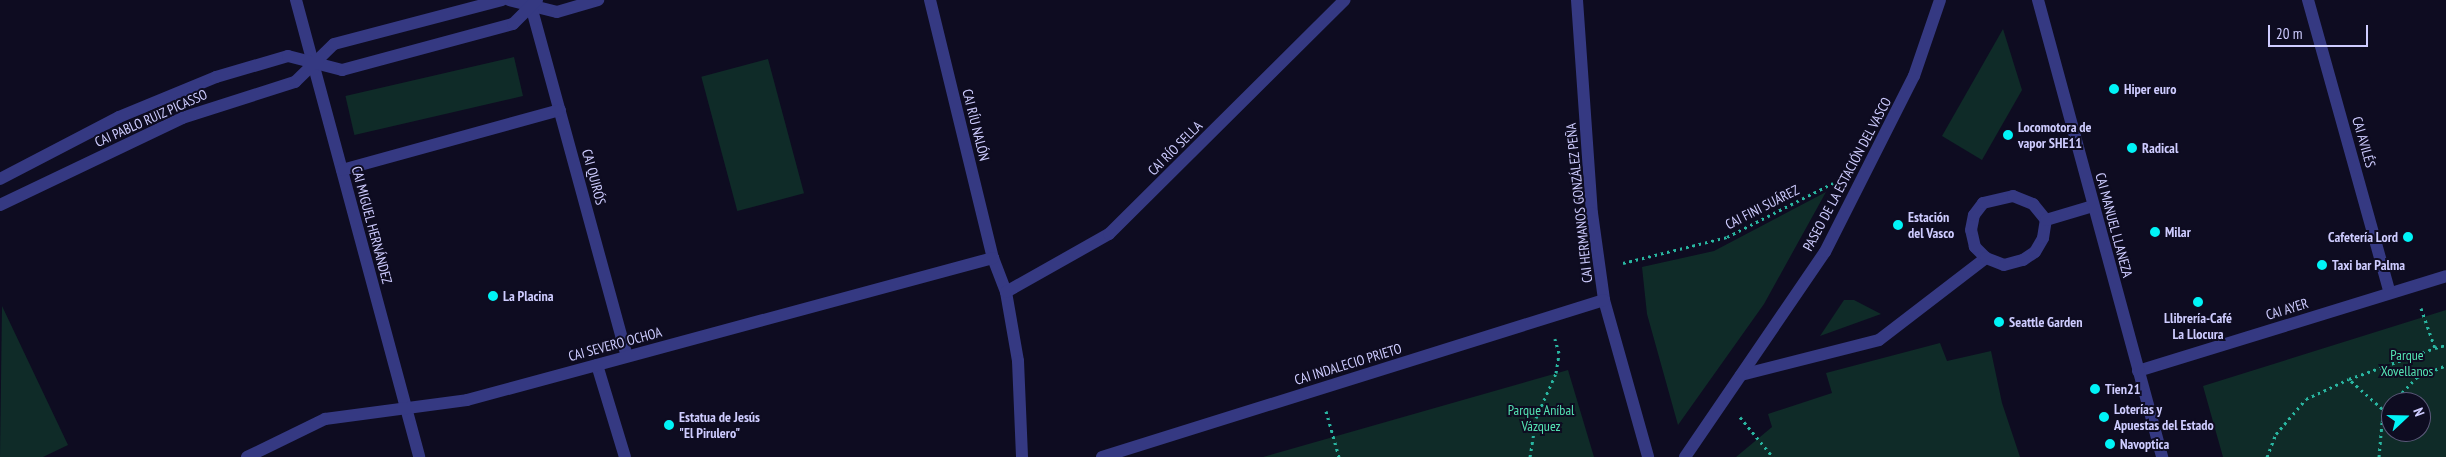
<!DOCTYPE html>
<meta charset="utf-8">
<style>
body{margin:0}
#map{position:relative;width:2446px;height:457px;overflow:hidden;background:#0e0c21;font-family:"PT Sans Narrow",sans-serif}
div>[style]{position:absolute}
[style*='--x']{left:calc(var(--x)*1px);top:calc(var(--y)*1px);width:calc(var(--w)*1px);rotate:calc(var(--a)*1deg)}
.green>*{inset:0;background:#0f2b28;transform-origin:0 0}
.path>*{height:3px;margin-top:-1.5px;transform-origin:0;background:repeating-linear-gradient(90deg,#29b6a1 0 2.5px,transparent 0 6.5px)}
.pedestrian>*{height:12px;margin:-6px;padding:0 6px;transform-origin:6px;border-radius:6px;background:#353982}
.minor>*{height:12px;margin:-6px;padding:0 6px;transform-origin:6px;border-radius:6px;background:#353982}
.dots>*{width:14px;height:14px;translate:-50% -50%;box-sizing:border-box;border:2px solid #0e0c21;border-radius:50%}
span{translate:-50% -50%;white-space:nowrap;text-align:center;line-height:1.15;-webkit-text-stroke:4px #0e0c21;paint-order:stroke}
.poi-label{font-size:14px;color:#ceccff;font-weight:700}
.left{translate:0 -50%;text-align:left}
.right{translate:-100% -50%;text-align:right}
.street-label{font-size:14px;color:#ceccff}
.park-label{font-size:14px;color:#54e3b3}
.north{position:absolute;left:2381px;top:392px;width:50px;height:50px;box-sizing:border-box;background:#0e0c21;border:1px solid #5b597a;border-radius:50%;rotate:69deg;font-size:14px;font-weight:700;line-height:20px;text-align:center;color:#ceccff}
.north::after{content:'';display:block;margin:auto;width:18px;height:22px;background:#00f4f7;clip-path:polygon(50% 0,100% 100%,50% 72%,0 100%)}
.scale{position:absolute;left:2268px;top:25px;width:100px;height:22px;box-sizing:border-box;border:2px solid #ceccff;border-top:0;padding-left:6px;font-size:15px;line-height:18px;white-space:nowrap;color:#ceccff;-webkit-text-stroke:4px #0e0c21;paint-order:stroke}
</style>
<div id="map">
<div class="green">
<div style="clip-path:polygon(2003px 29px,2022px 90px,1982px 160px,1942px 136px)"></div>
<div style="left:514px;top:57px;width:40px;height:173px;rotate:77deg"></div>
<div style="left:768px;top:59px;width:139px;height:69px;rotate:75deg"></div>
<div style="clip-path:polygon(1826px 192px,1764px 304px,1678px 425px,1647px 314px,1642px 267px,1714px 251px)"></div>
<div style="clip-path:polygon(1844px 300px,1854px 300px,1881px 314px,1820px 336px)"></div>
<div style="clip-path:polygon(2px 306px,68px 445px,43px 457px,0 457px)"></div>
<div style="clip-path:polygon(evenodd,2446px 310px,2446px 457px,2223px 457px,2203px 386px,2446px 310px,2391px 402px,2421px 402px,2421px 432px,2391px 432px,2391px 402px)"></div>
<div style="clip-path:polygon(1940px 343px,1947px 361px,1991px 351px,2002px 403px,2020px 457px,1736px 457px,1772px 427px,1768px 414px,1832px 393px,1826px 373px)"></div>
<div style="clip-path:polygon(1568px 370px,1594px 457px,1263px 457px)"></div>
</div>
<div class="path">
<div style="--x:1623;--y:263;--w:107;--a:-14"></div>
<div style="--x:1727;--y:237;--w:119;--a:-27"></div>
<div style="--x:2421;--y:308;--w:42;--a:70.7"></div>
<div style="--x:2435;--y:348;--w:11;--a:-15"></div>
<div style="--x:2393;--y:402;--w:35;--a:-46"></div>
<div style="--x:2417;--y:377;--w:31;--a:-22"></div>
<div style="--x:1326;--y:411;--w:48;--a:74.2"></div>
<div style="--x:2387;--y:413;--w:51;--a:-138.2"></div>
<div style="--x:2349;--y:379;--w:91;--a:-19.8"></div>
<div style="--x:1740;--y:417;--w:52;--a:50.5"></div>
<div style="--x:1530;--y:457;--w:39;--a:-81"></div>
<div style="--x:1536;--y:418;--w:49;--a:-66"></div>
<div style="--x:1556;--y:373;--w:20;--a:-81"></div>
<div style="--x:1559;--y:353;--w:15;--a:-106"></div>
<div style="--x:2267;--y:457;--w:25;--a:-69"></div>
<div style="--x:2276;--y:434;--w:46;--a:-49.4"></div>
<div style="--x:2306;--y:399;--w:47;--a:-24.9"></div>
<div style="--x:2379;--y:457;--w:35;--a:-85"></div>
<div style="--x:2382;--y:422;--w:18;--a:-61"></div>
</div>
<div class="pedestrian">
<div style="--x:2308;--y:0;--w:304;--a:74.4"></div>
<div style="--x:1986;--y:258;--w:16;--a:-135"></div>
<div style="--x:1975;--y:247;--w:17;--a:-103"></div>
<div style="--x:1971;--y:230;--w:15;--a:-79"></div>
<div style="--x:1974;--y:215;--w:15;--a:-53"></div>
<div style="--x:1983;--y:203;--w:31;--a:-13"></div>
<div style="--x:2013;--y:196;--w:22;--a:22"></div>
<div style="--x:2033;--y:204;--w:21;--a:51"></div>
<div style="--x:597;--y:365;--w:96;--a:73.1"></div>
<div style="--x:2138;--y:371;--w:322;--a:-17.1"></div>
<div style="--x:1741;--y:375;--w:142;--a:-14.2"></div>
<div style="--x:1879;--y:340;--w:135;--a:-37.5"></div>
<div style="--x:1986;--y:258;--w:19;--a:21"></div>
<div style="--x:2004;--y:265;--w:20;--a:-15"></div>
<div style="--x:2023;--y:260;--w:14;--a:-34"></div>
<div style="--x:2035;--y:252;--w:16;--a:-60"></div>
<div style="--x:2043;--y:238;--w:18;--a:-81"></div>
<div style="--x:2046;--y:220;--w:49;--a:-16.6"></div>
<div style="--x:1685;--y:457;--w:248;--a:-55.7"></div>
<div style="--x:1825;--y:252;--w:197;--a:-63.2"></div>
<div style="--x:1914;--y:76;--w:80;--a:-71.1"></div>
</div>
<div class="minor">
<div style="--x:296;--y:0;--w:473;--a:74.9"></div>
<div style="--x:509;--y:0;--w:49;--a:14"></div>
<div style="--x:557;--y:12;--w:43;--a:-16.3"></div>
<div style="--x:930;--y:0;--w:266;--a:76.3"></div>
<div style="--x:993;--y:258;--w:36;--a:69"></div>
<div style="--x:1006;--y:292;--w:70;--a:80.1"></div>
<div style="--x:1018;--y:361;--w:96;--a:87.6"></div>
<div style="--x:1577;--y:0;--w:214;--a:86"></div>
<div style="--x:1592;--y:213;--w:88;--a:82.1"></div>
<div style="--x:1604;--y:300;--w:163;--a:74.3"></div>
<div style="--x:2038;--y:0;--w:474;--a:74.8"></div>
<div style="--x:531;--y:6;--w:363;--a:74.7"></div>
<div style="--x:342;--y:170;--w:226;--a:-15.4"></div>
<div style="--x:0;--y:179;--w:134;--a:-27.5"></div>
<div style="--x:119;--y:117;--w:105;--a:-22.4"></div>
<div style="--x:216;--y:77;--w:75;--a:-16.3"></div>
<div style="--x:288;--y:56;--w:56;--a:14.5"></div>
<div style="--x:342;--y:70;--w:177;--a:-15.1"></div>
<div style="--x:513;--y:24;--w:34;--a:-45"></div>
<div style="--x:0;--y:205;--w:202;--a:-25.5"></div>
<div style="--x:182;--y:118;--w:119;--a:-17.7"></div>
<div style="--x:295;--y:82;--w:54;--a:-44.3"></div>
<div style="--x:334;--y:44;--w:174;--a:-14.7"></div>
<div style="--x:1006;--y:292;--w:118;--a:-29.4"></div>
<div style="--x:1109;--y:234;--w:332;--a:-44.8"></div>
<div style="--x:247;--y:457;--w:87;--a:-26"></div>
<div style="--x:325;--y:419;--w:143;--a:-7.6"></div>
<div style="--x:467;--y:400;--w:545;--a:-15.11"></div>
<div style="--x:1102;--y:457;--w:526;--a:-17.37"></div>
</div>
<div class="dots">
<div style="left:2114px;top:89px;background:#00f4f7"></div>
<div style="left:2008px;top:135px;background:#00f4f7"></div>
<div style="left:2132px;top:148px;background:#00f4f7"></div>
<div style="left:1898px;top:225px;background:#00f4f7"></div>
<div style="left:2155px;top:232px;background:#00f4f7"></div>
<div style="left:2408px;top:237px;background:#00f4f7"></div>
<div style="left:2322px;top:265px;background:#00f4f7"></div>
<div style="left:493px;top:296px;background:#00f4f7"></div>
<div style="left:2198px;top:302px;background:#00f4f7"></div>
<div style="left:1999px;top:322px;background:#00f4f7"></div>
<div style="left:2095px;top:389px;background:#00f4f7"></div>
<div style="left:2104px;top:417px;background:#00f4f7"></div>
<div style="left:669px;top:425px;background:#00f4f7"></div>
<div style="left:2110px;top:444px;background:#00f4f7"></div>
</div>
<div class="poi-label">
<span class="left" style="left:2124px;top:89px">Hiper euro</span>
<span class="left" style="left:2018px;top:135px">Locomotora de<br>vapor SHE11</span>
<span class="left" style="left:2142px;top:148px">Radical</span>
<span class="left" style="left:1908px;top:225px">Estación<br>del Vasco</span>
<span class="left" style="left:2165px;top:232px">Milar</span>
<span class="right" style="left:2398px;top:237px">Cafetería Lord</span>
<span class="left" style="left:2332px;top:265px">Taxi bar Palma</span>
<span class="left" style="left:503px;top:296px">La Placina</span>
<span style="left:2198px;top:326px">Llibrería-Café<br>La Llocura</span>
<span class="left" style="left:2009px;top:322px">Seattle Garden</span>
<span class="left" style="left:2105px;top:389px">Tien21</span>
<span class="left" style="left:2114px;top:417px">Loterías y<br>Apuestas del Estado</span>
<span class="left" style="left:679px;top:425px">Estatua de Jesús<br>"El Pirulero"</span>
<span class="left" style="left:2120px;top:444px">Navoptica</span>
</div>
<div class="street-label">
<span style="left:151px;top:118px;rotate:-24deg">CAI PABLO RUIZ PICASSO</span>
<span style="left:976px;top:125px;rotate:76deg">CAI RÍU NALÓN</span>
<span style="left:2364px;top:142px;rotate:74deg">CAI AVILÉS</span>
<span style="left:1175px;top:148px;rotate:-45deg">CAI RÍO SELLA</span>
<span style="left:1847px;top:174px;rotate:-62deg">PASEO DE LA ESTACIÓN DEL VASCO</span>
<span style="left:594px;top:177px;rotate:75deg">CAI QUIRÓS</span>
<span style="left:1579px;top:203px;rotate:-96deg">CAI HERMANOS GONZÁLEZ PEÑA</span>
<span style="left:1762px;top:207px;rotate:-27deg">CAI FINI SUÁREZ</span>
<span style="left:372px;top:225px;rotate:75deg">CAI MIGUEL HERNÁNDEZ</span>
<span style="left:2114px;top:225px;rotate:75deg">CAI MANUEL LLANEZA</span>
<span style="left:2287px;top:309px;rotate:-17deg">CAI AYER</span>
<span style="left:615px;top:344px;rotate:-15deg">CAI SEVERO OCHOA</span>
<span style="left:1348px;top:364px;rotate:-17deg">CAI INDALECIO PRIETO</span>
</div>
<div class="park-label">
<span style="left:2407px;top:363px">Parque<br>Xovellanos</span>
<span style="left:1541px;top:418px">Parque Aníbal<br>Vázquez</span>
</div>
<div class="north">N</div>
<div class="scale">20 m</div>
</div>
